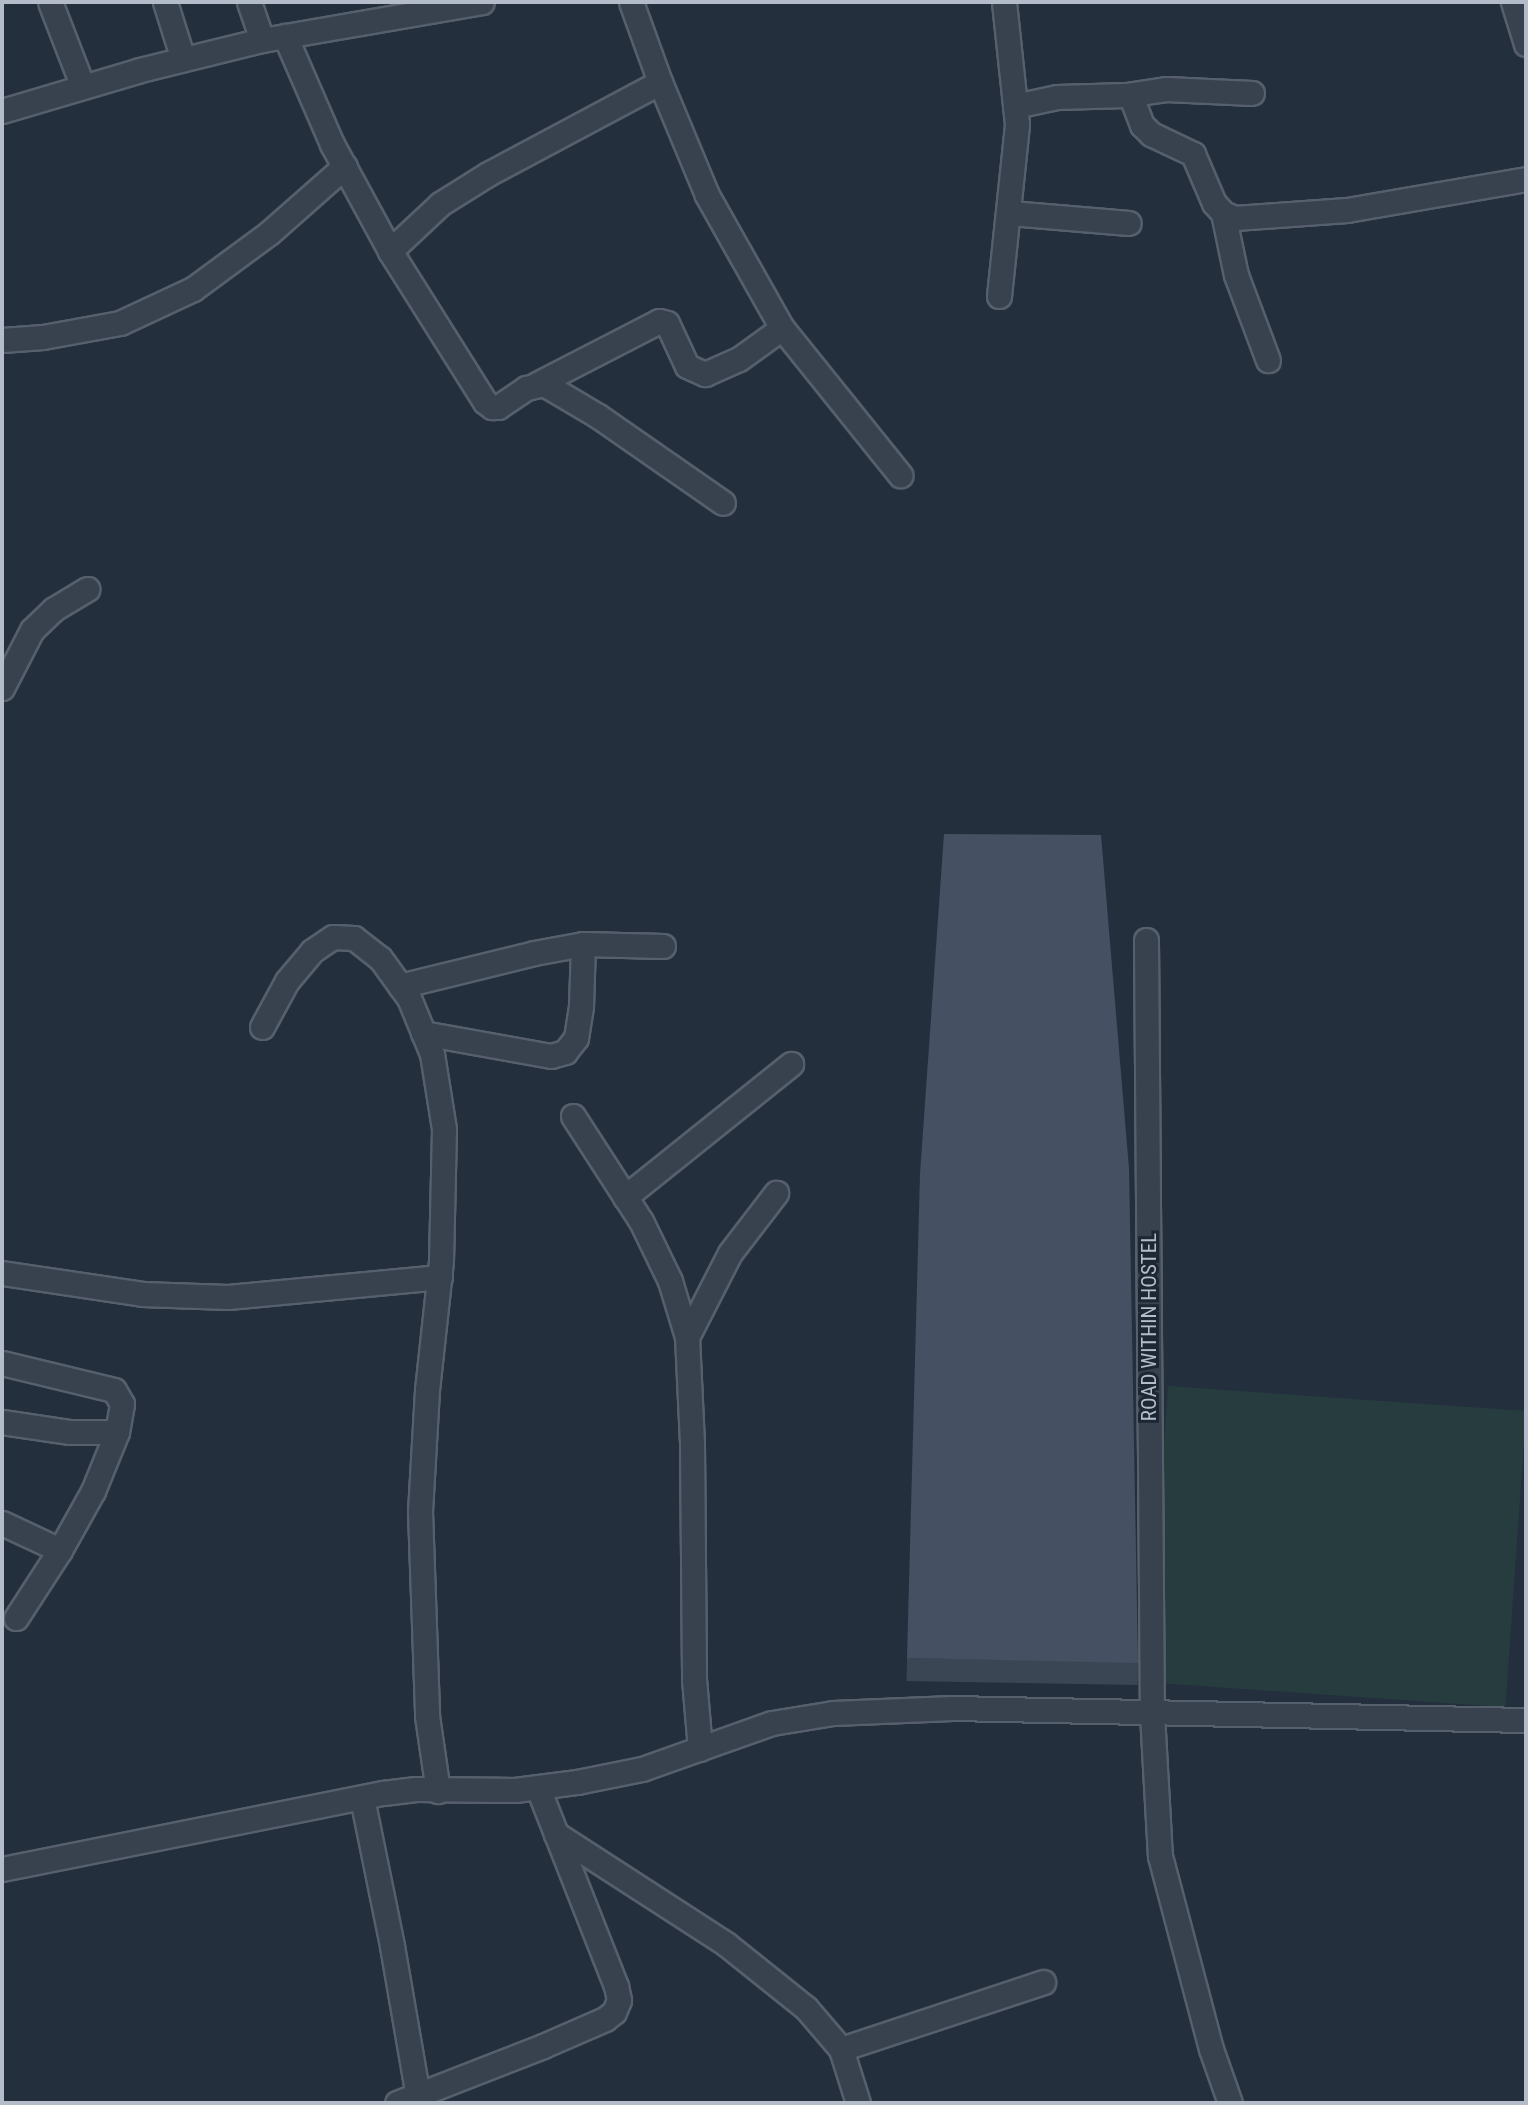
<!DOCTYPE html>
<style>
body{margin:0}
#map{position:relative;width:1528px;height:2105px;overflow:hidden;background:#242f3e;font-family:"Roboto Condensed",sans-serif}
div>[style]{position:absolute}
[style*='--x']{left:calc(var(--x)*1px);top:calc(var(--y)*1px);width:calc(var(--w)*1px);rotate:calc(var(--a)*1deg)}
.green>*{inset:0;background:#263c3f;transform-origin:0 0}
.roads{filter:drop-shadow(2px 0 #565f6c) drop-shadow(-2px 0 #565f6c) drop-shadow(0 2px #565f6c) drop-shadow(0 -2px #565f6c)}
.minor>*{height:23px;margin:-11.5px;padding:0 11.5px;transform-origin:11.5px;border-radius:11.5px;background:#38414e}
.wall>*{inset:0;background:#3b4654;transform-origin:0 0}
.building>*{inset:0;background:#455162}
span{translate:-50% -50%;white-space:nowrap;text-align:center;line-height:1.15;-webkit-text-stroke:6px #1d2633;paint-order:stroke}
.street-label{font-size:21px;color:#b4bcc9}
.frame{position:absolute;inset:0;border:4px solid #b4bcc9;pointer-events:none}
</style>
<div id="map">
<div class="green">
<div style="left:1168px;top:1386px;width:359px;height:297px;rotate:4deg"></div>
</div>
<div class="roads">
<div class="minor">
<div style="--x:50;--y:2;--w:91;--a:68.8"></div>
<div style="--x:165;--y:2;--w:60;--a:72.5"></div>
<div style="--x:249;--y:2;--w:40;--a:71.1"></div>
<div style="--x:631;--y:2;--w:85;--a:70.1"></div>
<div style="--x:660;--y:82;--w:122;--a:67.4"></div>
<div style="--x:707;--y:195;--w:153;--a:60.6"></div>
<div style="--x:782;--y:328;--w:189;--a:51.2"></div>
<div style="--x:1513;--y:2;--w:44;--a:72.8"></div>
<div style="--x:285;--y:36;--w:118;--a:66.5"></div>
<div style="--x:332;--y:144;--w:122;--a:61.5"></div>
<div style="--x:390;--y:251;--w:178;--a:57.8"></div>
<div style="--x:485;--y:402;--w:9;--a:36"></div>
<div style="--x:492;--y:407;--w:6;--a:0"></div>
<div style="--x:498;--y:407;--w:34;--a:-34"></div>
<div style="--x:526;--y:388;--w:18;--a:-13"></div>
<div style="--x:544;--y:384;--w:63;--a:30.7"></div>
<div style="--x:598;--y:416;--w:152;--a:34.8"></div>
<div style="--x:1126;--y:95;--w:40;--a:-8.5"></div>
<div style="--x:1166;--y:89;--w:86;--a:2.7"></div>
<div style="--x:1015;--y:106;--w:43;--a:-12.1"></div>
<div style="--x:1057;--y:97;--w:69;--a:-1.7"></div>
<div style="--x:1126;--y:95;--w:7;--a:34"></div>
<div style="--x:1132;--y:99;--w:28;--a:69"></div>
<div style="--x:1142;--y:125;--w:13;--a:45"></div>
<div style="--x:1151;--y:134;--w:47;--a:25.5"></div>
<div style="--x:1193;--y:154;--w:53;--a:66.8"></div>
<div style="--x:1214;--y:203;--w:13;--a:48"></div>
<div style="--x:1223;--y:213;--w:13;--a:23"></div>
<div style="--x:1235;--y:218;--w:112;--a:-4.1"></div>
<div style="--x:1347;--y:210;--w:182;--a:-9.8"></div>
<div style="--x:2;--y:111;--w:144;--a:-16.5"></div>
<div style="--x:140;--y:70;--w:126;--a:-13.8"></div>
<div style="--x:262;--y:40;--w:223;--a:-9.8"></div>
<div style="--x:1010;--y:213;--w:119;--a:4.8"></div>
<div style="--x:1223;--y:213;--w:63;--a:78.2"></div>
<div style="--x:1236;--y:275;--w:91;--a:69.4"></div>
<div style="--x:390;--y:251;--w:69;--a:-43.2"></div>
<div style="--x:440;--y:204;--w:57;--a:-32"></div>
<div style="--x:488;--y:174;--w:195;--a:-28.1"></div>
<div style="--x:999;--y:296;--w:173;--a:-84"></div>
<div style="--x:1017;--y:124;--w:123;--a:-96.1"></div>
<div style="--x:2;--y:340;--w:41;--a:-4.2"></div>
<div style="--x:43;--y:337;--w:78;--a:-10.3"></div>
<div style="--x:120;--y:323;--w:81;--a:-25"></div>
<div style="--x:193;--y:289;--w:94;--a:-36.4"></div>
<div style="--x:269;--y:233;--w:101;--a:-41.4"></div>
<div style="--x:537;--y:384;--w:137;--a:-27.3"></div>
<div style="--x:659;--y:321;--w:8;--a:14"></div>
<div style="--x:667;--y:323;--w:47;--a:65.1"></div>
<div style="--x:687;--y:366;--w:20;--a:24"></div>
<div style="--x:705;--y:374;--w:37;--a:-24"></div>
<div style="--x:739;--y:359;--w:53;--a:-35.8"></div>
<div style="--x:2;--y:688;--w:65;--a:-62.7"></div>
<div style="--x:32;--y:630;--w:30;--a:-44"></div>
<div style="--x:54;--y:609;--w:39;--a:-31"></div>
<div style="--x:1146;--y:940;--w:774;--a:89.56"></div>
<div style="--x:1152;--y:1714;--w:142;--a:86.8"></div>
<div style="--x:1160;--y:1856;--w:200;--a:75.2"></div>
<div style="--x:1211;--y:2049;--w:57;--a:70.6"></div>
<div style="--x:400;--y:986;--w:138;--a:-13.8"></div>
<div style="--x:534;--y:953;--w:50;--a:-10.4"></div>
<div style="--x:583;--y:944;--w:80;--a:1.4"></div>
<div style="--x:262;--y:1027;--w:52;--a:-61.5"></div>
<div style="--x:287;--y:981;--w:39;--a:-50"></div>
<div style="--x:312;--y:951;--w:25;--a:-34"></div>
<div style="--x:333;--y:937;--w:21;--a:3"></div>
<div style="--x:354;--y:938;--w:33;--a:38"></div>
<div style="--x:380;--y:958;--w:49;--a:54.1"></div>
<div style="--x:409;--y:998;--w:61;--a:67.7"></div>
<div style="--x:432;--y:1054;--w:76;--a:80.9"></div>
<div style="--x:444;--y:1129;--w:132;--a:91.3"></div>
<div style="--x:441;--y:1261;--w:130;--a:96.2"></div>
<div style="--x:427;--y:1390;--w:121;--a:93.3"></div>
<div style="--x:420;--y:1511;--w:205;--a:88"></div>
<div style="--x:427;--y:1716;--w:76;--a:81.7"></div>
<div style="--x:423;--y:1033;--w:130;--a:10.2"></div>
<div style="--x:551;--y:1056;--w:15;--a:-16"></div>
<div style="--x:565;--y:1052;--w:18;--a:-52"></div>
<div style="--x:576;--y:1038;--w:31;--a:-81"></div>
<div style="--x:581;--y:1007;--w:63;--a:-88.2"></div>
<div style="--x:573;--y:1116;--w:125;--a:57.1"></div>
<div style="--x:641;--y:1221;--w:67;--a:64.2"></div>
<div style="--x:670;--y:1281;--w:59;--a:73.1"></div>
<div style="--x:687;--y:1337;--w:107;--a:87.3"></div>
<div style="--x:692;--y:1444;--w:235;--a:89.5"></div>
<div style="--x:694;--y:1679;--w:70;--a:85.1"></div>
<div style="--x:625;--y:1197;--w:213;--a:-38.7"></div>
<div style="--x:2;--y:1273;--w:142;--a:8.5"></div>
<div style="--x:142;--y:1294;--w:86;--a:2"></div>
<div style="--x:228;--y:1297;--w:213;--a:-5.4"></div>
<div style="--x:687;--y:1337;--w:94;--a:-62.9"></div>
<div style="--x:730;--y:1253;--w:76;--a:-52.5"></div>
<div style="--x:2;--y:1363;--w:115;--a:13.6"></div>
<div style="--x:114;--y:1390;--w:16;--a:60"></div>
<div style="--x:122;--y:1404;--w:28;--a:100"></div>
<div style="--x:117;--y:1432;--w:64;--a:112.1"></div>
<div style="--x:93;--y:1491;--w:68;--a:119.2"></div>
<div style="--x:60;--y:1550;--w:81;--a:122.9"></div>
<div style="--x:2;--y:1422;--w:69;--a:8.4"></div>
<div style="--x:70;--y:1432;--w:47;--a:0"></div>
<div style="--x:2;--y:1523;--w:64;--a:25"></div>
<div style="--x:362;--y:1798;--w:151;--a:78.5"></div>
<div style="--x:392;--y:1946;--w:152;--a:80.2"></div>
<div style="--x:556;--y:1834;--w:202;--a:32.9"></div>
<div style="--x:726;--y:1944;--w:102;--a:38.7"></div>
<div style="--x:806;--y:2008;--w:54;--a:49.5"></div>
<div style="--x:841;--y:2049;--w:57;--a:72.5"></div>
<div style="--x:2;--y:1869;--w:389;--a:-11.3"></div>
<div style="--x:383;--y:1793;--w:33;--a:-7"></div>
<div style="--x:416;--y:1789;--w:99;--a:0.6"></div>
<div style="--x:515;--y:1790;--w:63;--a:-7.4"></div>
<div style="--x:577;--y:1782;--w:66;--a:-11.3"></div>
<div style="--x:642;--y:1769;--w:138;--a:-19.5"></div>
<div style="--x:772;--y:1723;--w:62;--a:-9.3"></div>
<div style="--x:833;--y:1713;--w:119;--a:-2.4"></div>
<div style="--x:952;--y:1708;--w:574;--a:1.2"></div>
<div style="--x:841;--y:2049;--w:213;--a:-18.3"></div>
<div style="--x:397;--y:2103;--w:157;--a:-21.3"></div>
<div style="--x:543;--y:2046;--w:68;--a:-23.5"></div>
<div style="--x:605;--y:2019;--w:11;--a:-38"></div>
<div style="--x:614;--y:2012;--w:13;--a:-67"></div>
<div style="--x:619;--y:2000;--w:14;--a:-102"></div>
<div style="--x:616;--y:1986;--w:213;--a:-111.5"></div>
</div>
</div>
<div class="wall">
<div style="left:907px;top:1658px;width:231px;height:23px;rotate:1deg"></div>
</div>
<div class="building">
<div style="clip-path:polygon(944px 834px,1101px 835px,1129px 1169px,1138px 1663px,907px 1658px,920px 1174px)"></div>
</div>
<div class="street-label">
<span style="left:1149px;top:1327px;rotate:-90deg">ROAD WITHIN HOSTEL</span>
</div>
<div class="frame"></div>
</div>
